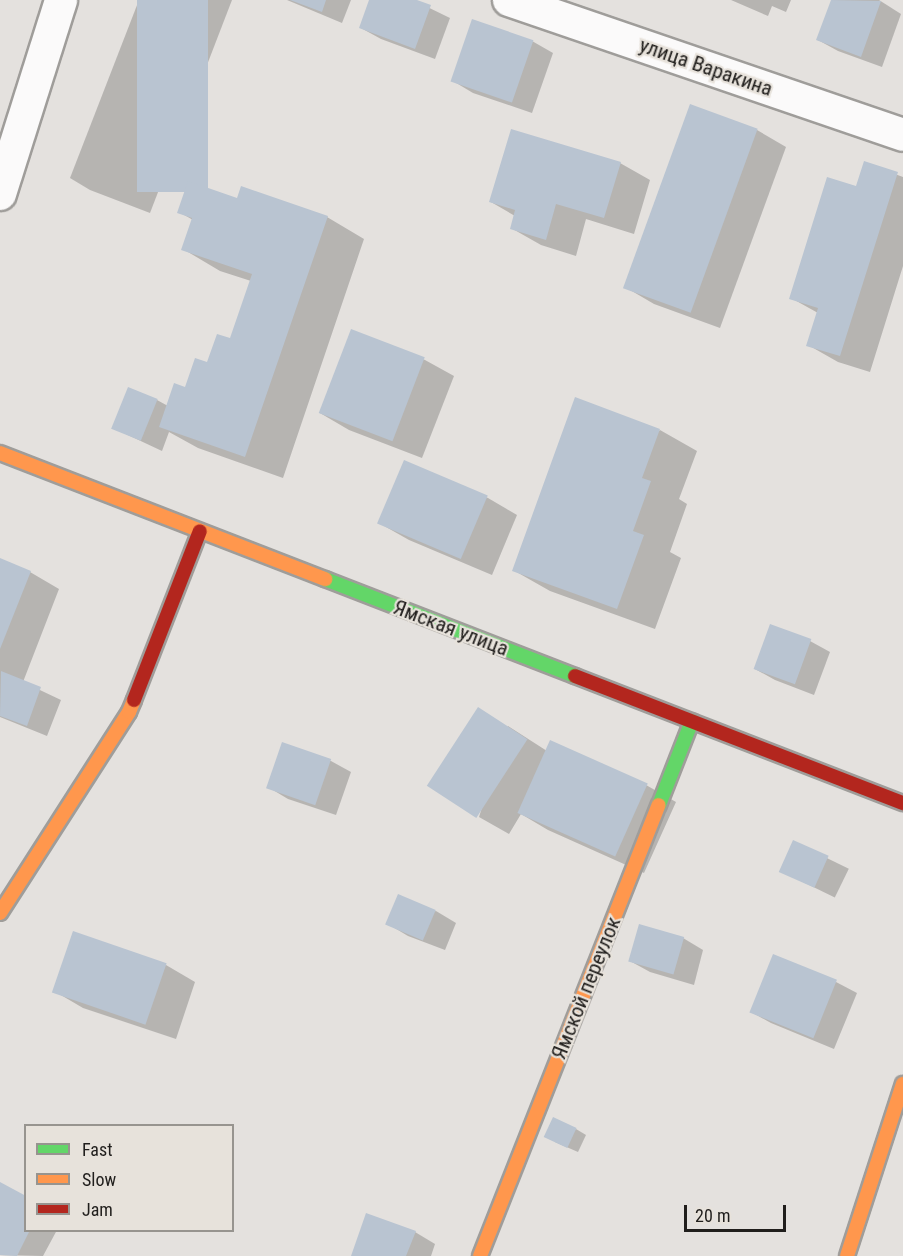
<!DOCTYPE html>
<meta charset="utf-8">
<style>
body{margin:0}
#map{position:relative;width:903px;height:1256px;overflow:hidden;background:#e4e1de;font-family:"Roboto Condensed",sans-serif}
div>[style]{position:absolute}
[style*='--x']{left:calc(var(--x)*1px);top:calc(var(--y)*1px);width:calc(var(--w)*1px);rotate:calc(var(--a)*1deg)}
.shadow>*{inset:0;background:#0003;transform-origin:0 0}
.building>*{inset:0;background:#b9c4d1;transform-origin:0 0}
.roads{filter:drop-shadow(2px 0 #9f9d9a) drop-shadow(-2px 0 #9f9d9a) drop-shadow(0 2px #9f9d9a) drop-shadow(0 -2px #9f9d9a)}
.street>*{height:32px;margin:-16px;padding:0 16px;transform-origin:16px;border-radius:16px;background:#fbfafa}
.fast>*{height:14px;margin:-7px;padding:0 7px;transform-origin:7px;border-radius:7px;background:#63d668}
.slow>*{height:14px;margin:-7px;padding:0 7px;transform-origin:7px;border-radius:7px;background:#ff974d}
.jam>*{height:14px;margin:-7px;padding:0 7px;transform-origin:7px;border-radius:7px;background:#b3261e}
span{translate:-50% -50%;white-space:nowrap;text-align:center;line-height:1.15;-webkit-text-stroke:4.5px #e7e2db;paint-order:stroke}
.street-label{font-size:21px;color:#201e1c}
.legend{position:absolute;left:24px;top:1124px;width:210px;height:108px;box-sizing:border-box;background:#e7e2db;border:2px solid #97948f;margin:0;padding:8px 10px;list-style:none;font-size:18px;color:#201e1c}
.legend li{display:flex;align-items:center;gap:12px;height:30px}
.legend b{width:30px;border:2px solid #97948f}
.scale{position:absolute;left:684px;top:1205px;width:102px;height:27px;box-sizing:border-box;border:3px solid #201e1c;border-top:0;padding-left:8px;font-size:18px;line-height:21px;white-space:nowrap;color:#201e1c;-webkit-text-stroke:4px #e7e2db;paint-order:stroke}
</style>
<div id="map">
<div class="shadow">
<div style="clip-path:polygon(139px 0,232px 0,150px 213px,90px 190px,70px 178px)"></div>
<div style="clip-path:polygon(287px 0,351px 0,342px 23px)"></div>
<div style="clip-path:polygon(371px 0,413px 0,450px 18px,435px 59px,381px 39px,361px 28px)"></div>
<div style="clip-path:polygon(731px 0,791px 0,786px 12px,772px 6px,768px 16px)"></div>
<div style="clip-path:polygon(832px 0,879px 0,901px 14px,882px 67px,838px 51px,818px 40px)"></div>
<div style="clip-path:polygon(532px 41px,553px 53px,532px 113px,473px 93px,453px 81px)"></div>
<div style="clip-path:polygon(691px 106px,757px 130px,786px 147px,720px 328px,654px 304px,625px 287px)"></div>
<div style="clip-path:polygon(620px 163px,650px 180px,634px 234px,586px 219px,576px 256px,541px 245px,511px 228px,515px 216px,491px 202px)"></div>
<div style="clip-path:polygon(865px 163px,903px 177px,903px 266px,870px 372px,838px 362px,808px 345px,818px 313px,791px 298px,857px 188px)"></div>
<div style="clip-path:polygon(238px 200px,327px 217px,364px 239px,283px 478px,198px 448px,169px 432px,162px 451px,113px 428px,157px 400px,168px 406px,231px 340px,251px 281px,220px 271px,183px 249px,193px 220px,179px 212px)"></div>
<div style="clip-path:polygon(352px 331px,425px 360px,454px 376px,422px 458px,349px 430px,320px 413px)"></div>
<div style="clip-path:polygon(660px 430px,697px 451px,679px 499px,687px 504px,670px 552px,681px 558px,655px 629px,550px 591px,513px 570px)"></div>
<div style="clip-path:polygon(405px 462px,488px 498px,517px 515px,492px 575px,409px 540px,379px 523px)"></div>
<div style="clip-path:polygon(0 560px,30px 572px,59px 589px,23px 682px,61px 700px,47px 736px,0 717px)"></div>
<div style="clip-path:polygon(810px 641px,830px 652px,814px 695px,775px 680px,755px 669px)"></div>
<div style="clip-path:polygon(508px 726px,547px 751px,646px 785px,676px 802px,644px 873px,548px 830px,521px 814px,509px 834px,479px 817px)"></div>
<div style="clip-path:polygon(283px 744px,331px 761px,351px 772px,336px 815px,288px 799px,268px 787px)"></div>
<div style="left:794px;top:842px;width:61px;height:32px;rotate:26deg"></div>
<div style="clip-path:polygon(436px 911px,456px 923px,445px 950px,408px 936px,388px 924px)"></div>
<div style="clip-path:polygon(683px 938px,703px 950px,694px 985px,650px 972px,630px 961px)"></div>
<div style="clip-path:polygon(774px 956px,836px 982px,857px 993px,834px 1049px,771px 1023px,751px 1012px)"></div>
<div style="clip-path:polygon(166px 965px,195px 982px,176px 1039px,83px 1008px,54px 991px)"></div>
<div style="clip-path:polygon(576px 1129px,586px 1135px,578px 1152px,555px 1142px)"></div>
<div style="clip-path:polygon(0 1184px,26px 1230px,57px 1230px,43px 1256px,0 1255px)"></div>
<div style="clip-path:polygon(415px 1232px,435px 1244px,431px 1256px,352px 1256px)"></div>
</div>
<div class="building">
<div style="left:137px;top:0;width:71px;height:192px"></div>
<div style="clip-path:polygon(290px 0,326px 0,322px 12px)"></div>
<div style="clip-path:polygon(369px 0,417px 0,431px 5px,415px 49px,359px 28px)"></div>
<div style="clip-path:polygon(831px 0,881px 1px,861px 57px,816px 40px)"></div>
<div style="left:472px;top:19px;width:65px;height:66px;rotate:19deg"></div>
<div style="left:690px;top:104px;width:72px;height:196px;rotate:20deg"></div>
<div style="clip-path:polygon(511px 129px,621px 162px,604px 218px,556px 204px,546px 240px,510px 229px,515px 210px,489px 202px)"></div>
<div style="clip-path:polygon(864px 161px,898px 172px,840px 356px,806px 346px,818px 308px,789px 299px,827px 177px,856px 186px)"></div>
<div style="clip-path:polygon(188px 181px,237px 198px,241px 186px,328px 216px,245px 457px,159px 427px,174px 383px,185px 387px,195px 358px,207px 362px,217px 334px,230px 338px,252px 274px,181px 250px,192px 218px,177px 213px)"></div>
<div style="left:351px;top:329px;width:79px;height:90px;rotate:21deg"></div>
<div style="left:128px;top:387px;width:32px;height:45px;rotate:22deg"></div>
<div style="clip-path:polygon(575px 397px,660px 429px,642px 478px,651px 481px,633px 531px,644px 535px,617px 609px,512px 571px)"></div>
<div style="left:404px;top:460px;width:91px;height:69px;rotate:23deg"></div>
<div style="clip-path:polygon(0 558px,31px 571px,0 649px)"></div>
<div style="left:770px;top:624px;width:44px;height:48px;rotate:20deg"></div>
<div style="clip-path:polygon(1px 671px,41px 687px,27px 726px,0 716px)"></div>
<div style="left:478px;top:707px;width:59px;height:94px;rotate:33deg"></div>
<div style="left:550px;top:740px;width:107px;height:80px;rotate:24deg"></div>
<div style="left:282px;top:742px;width:52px;height:49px;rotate:19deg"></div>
<div style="left:793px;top:840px;width:39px;height:35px;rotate:24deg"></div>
<div style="left:398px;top:894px;width:41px;height:33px;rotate:23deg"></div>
<div style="left:639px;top:924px;width:47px;height:39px;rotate:16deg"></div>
<div style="left:73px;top:931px;width:99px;height:65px;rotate:19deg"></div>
<div style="left:773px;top:954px;width:69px;height:63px;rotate:22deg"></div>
<div style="left:553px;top:1117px;width:26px;height:22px;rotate:25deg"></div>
<div style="clip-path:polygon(0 1182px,26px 1196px,26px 1230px,30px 1230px,17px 1256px,0 1255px)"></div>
<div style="clip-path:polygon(366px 1213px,416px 1231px,406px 1256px,351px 1256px)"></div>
</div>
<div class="roads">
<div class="street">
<div style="--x:509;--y:0;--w:416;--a:18.9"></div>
<div style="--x:0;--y:194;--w:203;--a:-72.5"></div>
</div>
<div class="fast">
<div style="--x:325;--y:579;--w:268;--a:21.2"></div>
<div style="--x:659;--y:805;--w:90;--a:-68.6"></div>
</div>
<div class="slow">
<div style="--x:0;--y:453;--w:349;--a:21.2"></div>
<div style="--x:0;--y:913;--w:239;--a:-57.3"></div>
<div style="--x:129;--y:712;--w:13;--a:-67"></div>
<div style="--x:480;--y:1256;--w:485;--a:-68.4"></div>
<div style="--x:847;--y:1256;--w:181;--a:-72"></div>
</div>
<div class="jam">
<div style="--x:575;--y:676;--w:352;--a:21.2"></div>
<div style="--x:134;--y:700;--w:181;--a:-68.7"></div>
</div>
</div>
<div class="street-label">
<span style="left:706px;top:67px;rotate:19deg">улица Варакина</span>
<span style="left:451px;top:628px;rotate:21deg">Ямская улица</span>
<span style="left:586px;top:988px;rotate:-68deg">Ямской переулок</span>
</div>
<ul class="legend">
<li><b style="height:8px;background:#63d668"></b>Fast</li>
<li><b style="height:8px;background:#ff974d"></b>Slow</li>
<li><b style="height:8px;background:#b3261e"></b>Jam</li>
</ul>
<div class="scale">20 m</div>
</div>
